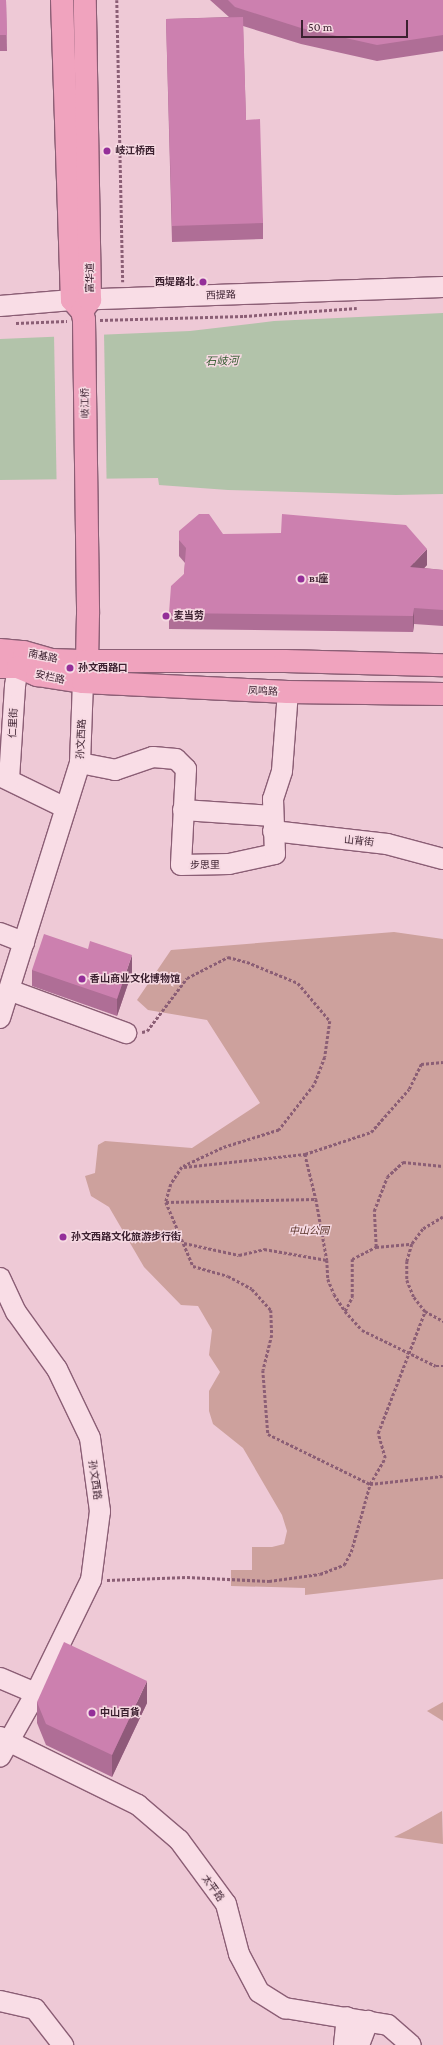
<!DOCTYPE html>
<meta charset="utf-8">
<style>
body{margin:0}
#map{position:relative;width:443px;height:2045px;overflow:hidden;background:#eec9d6;font-family:"Crimson Pro","Noto Sans SC",serif}
div>[style]{position:absolute}
[style*='--x']{left:calc(var(--x)*1px);top:calc(var(--y)*1px);width:calc(var(--w)*1px);rotate:calc(var(--a)*1deg)}
.green>*{inset:0;background:#cda19d}
.water>*{inset:0;background:#b2c3aa}
.pier>*{inset:0;background:#eec9d6;transform-origin:0 0}
.path>*{height:2.5px;margin-top:-1.25px;transform-origin:0;background:repeating-linear-gradient(90deg,#8b5e75 0 3px,transparent 0 5px)}
.roads{filter:drop-shadow(1px 0 #8b5e75) drop-shadow(-1px 0 #8b5e75) drop-shadow(0 1px #8b5e75) drop-shadow(0 -1px #8b5e75)}
.minor>*{height:20px;margin:-10px;padding:0 10px;transform-origin:10px;border-radius:10px;background:#f9dde6}
.major>*{height:22px;margin:-11px;padding:0 11px;transform-origin:11px;border-radius:11px;background:#f0a3be}
.wall>*{inset:0;background:#af6e96}
.shaded-wall>*{inset:0;background:#8f5a7a}
.building>*{inset:0;background:#cc80af}
.dots>*{width:11px;height:11px;translate:-50% -50%;box-sizing:border-box;border:2px solid #f6d9e2;border-radius:50%}
span{translate:-50% -50%;white-space:nowrap;text-align:center;line-height:1.15;-webkit-text-stroke:3px #f6d9e2;paint-order:stroke}
.poi-label{font-size:10px;color:#3c2130;font-weight:700}
.left{translate:0 -50%;text-align:left}
.right{translate:-100% -50%;text-align:right}
.street-label{font-size:10px;color:#3c2130}
.park-label{font-size:10px;color:#583228;font-style:italic}
.water-label{font-size:11px;color:#355b31;font-style:italic}
.scale{position:absolute;left:301px;top:20px;width:107px;height:18px;box-sizing:border-box;border:2px solid #3c2130;border-top:0;padding-left:5px;font-size:12px;line-height:14px;white-space:nowrap;color:#3c2130;-webkit-text-stroke:3px #f6d9e2;paint-order:stroke}
</style>
<div id="map">
<div class="green">
<div style="clip-path:polygon(394px 932px,443px 939px,443px 1579px,305px 1595px,305px 1588px,231px 1586px,231px 1570px,252px 1570px,252px 1547px,272px 1547px,284px 1544px,287px 1531px,282px 1515px,243px 1448px,213px 1424px,209px 1411px,209px 1391px,220px 1372px,209px 1355px,212px 1330px,198px 1306px,181px 1305px,144px 1267px,109px 1207px,91px 1196px,85px 1176px,95px 1173px,98px 1145px,105px 1141px,192px 1148px,260px 1103px,207px 1020px,148px 1010px,137px 1000px,171px 950px)"></div>
<div style="clip-path:polygon(443px 1702px,443px 1721px,427px 1711px)"></div>
<div style="clip-path:polygon(442px 1811px,443px 1844px,394px 1837px,408px 1830px)"></div>
</div>
<div class="water">
<div style="clip-path:polygon(443px 313px,443px 494px,396px 495px,228px 490px,159px 485px,158px 478px,0 480px,0 339px,190px 331px,274px 321px)"></div>
</div>
<div class="pier">
<div style="left:104px;top:333px;width:147px;height:50px;rotate:89deg"></div>
</div>
<div class="path">
<div style="--x:117;--y:0;--w:282;--a:88.8"></div>
<div style="--x:100;--y:320;--w:144;--a:-1.6"></div>
<div style="--x:244;--y:316;--w:113;--a:-4"></div>
<div style="--x:16;--y:323;--w:51;--a:-2.2"></div>
<div style="--x:142;--y:1032;--w:5;--a:-11"></div>
<div style="--x:147;--y:1031;--w:66;--a:-53"></div>
<div style="--x:187;--y:978;--w:46;--a:-27.1"></div>
<div style="--x:228;--y:957;--w:20;--a:15"></div>
<div style="--x:247;--y:962;--w:55;--a:22.4"></div>
<div style="--x:298;--y:983;--w:50;--a:49.9"></div>
<div style="--x:330;--y:1021;--w:36;--a:98"></div>
<div style="--x:325;--y:1057;--w:30;--a:111"></div>
<div style="--x:314;--y:1085;--w:57;--a:127.9"></div>
<div style="--x:279;--y:1130;--w:60;--a:162.5"></div>
<div style="--x:222;--y:1148;--w:44;--a:154.6"></div>
<div style="--x:182;--y:1167;--w:20;--a:123"></div>
<div style="--x:171;--y:1184;--w:19;--a:106"></div>
<div style="--x:166;--y:1202;--w:69;--a:67.1"></div>
<div style="--x:193;--y:1266;--w:36;--a:16"></div>
<div style="--x:228;--y:1276;--w:27;--a:28"></div>
<div style="--x:252;--y:1289;--w:28;--a:48"></div>
<div style="--x:271;--y:1310;--w:25;--a:88"></div>
<div style="--x:272;--y:1335;--w:36;--a:104"></div>
<div style="--x:263;--y:1370;--w:64;--a:85.5"></div>
<div style="--x:268;--y:1434;--w:114;--a:26.1"></div>
<div style="--x:370;--y:1484;--w:73;--a:-6.3"></div>
<div style="--x:305;--y:1154;--w:46;--a:76.3"></div>
<div style="--x:316;--y:1199;--w:62;--a:79.8"></div>
<div style="--x:327;--y:1260;--w:19;--a:87"></div>
<div style="--x:328;--y:1279;--w:16;--a:68"></div>
<div style="--x:334;--y:1294;--w:20;--a:57"></div>
<div style="--x:345;--y:1311;--w:25;--a:48"></div>
<div style="--x:362;--y:1330;--w:82;--a:25.9"></div>
<div style="--x:436;--y:1366;--w:7;--a:0"></div>
<div style="--x:184;--y:1167;--w:122;--a:-6.1"></div>
<div style="--x:305;--y:1154;--w:70;--a:-18.4"></div>
<div style="--x:371;--y:1132;--w:57;--a:-48.5"></div>
<div style="--x:409;--y:1089;--w:28;--a:-64"></div>
<div style="--x:421;--y:1064;--w:22;--a:-5"></div>
<div style="--x:166;--y:1202;--w:150;--a:-1.1"></div>
<div style="--x:443;--y:1217;--w:23;--a:149"></div>
<div style="--x:423;--y:1229;--w:19;--a:126"></div>
<div style="--x:412;--y:1244;--w:18;--a:106"></div>
<div style="--x:407;--y:1261;--w:19;--a:90"></div>
<div style="--x:407;--y:1280;--w:18;--a:68"></div>
<div style="--x:414;--y:1297;--w:18;--a:52"></div>
<div style="--x:425;--y:1311;--w:21;--a:29"></div>
<div style="--x:184;--y:1243;--w:56;--a:12.3"></div>
<div style="--x:239;--y:1255;--w:26;--a:-13"></div>
<div style="--x:264;--y:1249;--w:64;--a:9.9"></div>
<div style="--x:376;--y:1247;--w:36;--a:-93"></div>
<div style="--x:374;--y:1211;--w:36;--a:-69"></div>
<div style="--x:387;--y:1177;--w:22;--a:-43"></div>
<div style="--x:403;--y:1162;--w:40;--a:5.7"></div>
<div style="--x:345;--y:1311;--w:16;--a:-63"></div>
<div style="--x:352;--y:1297;--w:38;--a:-90"></div>
<div style="--x:352;--y:1259;--w:27;--a:-27"></div>
<div style="--x:376;--y:1247;--w:36;--a:-5"></div>
<div style="--x:107;--y:1580;--w:80;--a:-2.1"></div>
<div style="--x:187;--y:1577;--w:82;--a:2.8"></div>
<div style="--x:269;--y:1581;--w:51;--a:-7.8"></div>
<div style="--x:320;--y:1574;--w:26;--a:-21"></div>
<div style="--x:344;--y:1565;--w:15;--a:-62"></div>
<div style="--x:351;--y:1552;--w:71;--a:-74.4"></div>
<div style="--x:370;--y:1484;--w:30;--a:-60"></div>
<div style="--x:385;--y:1458;--w:26;--a:-106"></div>
<div style="--x:378;--y:1433;--w:131;--a:-68.9"></div>
</div>
<div class="roads">
<div class="minor">
<div style="--x:0;--y:306;--w:72;--a:-4.8"></div>
<div style="--x:72;--y:300;--w:371;--a:-2"></div>
<div style="--x:80;--y:763;--w:36;--a:11"></div>
<div style="--x:115;--y:770;--w:40;--a:-18.9"></div>
<div style="--x:153;--y:757;--w:23;--a:5"></div>
<div style="--x:176;--y:759;--w:14;--a:45"></div>
<div style="--x:186;--y:769;--w:96;--a:93"></div>
<div style="--x:181;--y:865;--w:48;--a:-1.2"></div>
<div style="--x:229;--y:864;--w:47;--a:-12.3"></div>
<div style="--x:275;--y:854;--w:55;--a:-92.1"></div>
<div style="--x:273;--y:799;--w:29;--a:-72"></div>
<div style="--x:282;--y:771;--w:79;--a:-85.7"></div>
<div style="--x:0;--y:776;--w:73;--a:25.9"></div>
<div style="--x:9;--y:779;--w:93;--a:-86.3"></div>
<div style="--x:15;--y:686;--w:19;--a:-81"></div>
<div style="--x:183;--y:810;--w:90;--a:3.8"></div>
<div style="--x:273;--y:831;--w:115;--a:6.5"></div>
<div style="--x:387;--y:844;--w:58;--a:15"></div>
<div style="--x:0;--y:933;--w:26;--a:21"></div>
<div style="--x:9;--y:990;--w:125;--a:20.2"></div>
<div style="--x:0;--y:1018;--w:267;--a:-72.6"></div>
<div style="--x:80;--y:763;--w:81;--a:-87.9"></div>
<div style="--x:0;--y:1278;--w:38;--a:65"></div>
<div style="--x:16;--y:1312;--w:70;--a:54.3"></div>
<div style="--x:57;--y:1369;--w:76;--a:64.4"></div>
<div style="--x:90;--y:1438;--w:74;--a:82.2"></div>
<div style="--x:100;--y:1511;--w:70;--a:97.4"></div>
<div style="--x:91;--y:1580;--w:126;--a:116"></div>
<div style="--x:36;--y:1693;--w:73;--a:119.4"></div>
<div style="--x:0;--y:1678;--w:39;--a:23"></div>
<div style="--x:0;--y:1737;--w:154;--a:26.2"></div>
<div style="--x:138;--y:1805;--w:54;--a:40.5"></div>
<div style="--x:179;--y:1840;--w:79;--a:53.7"></div>
<div style="--x:226;--y:1904;--w:52;--a:75.4"></div>
<div style="--x:239;--y:1954;--w:43;--a:62.2"></div>
<div style="--x:259;--y:1992;--w:31;--a:32"></div>
<div style="--x:285;--y:2008;--w:104;--a:9.4"></div>
<div style="--x:388;--y:2025;--w:30;--a:41"></div>
<div style="--x:0;--y:2001;--w:36;--a:13"></div>
<div style="--x:35;--y:2009;--w:46;--a:52.1"></div>
<div style="--x:344;--y:2045;--w:28;--a:-84"></div>
<div style="--x:359;--y:2045;--w:26;--a:-69"></div>
</div>
<div class="major">
<div style="--x:62;--y:0;--w:300;--a:88.1"></div>
<div style="--x:72;--y:300;--w:15;--a:48"></div>
<div style="--x:82;--y:311;--w:9;--a:77"></div>
<div style="--x:84;--y:320;--w:294;--a:89.2"></div>
<div style="--x:88;--y:614;--w:47;--a:91.2"></div>
<div style="--x:87;--y:661;--w:14;--a:98"></div>
<div style="--x:82;--y:311;--w:14;--a:-54"></div>
<div style="--x:90;--y:300;--w:300;--a:-91"></div>
<div style="--x:0;--y:650;--w:24;--a:5"></div>
<div style="--x:24;--y:652;--w:29;--a:16"></div>
<div style="--x:52;--y:660;--w:35;--a:2"></div>
<div style="--x:87;--y:661;--w:198;--a:0"></div>
<div style="--x:285;--y:661;--w:158;--a:1.5"></div>
<div style="--x:0;--y:667;--w:18;--a:0"></div>
<div style="--x:18;--y:667;--w:21;--a:23"></div>
<div style="--x:37;--y:675;--w:47;--a:8.7"></div>
<div style="--x:83;--y:682;--w:205;--a:2.8"></div>
<div style="--x:288;--y:692;--w:155;--a:0.7"></div>
</div>
</div>
<div class="wall">
<div style="clip-path:polygon(0 0,6px 0,7px 51px,0 51px)"></div>
<div style="clip-path:polygon(210px 0,443px 0,443px 51px,377px 61px,301px 44px,243px 26px,246px 120px,263px 223px,263px 239px,172px 242px,166px 19px,229px 17px)"></div>
<div style="clip-path:polygon(223px 534px,427px 565px,424px 568px,443px 570px,443px 626px,414px 624px,413px 632px,169px 629px,169px 613px,184px 574px,185px 563px,179px 556px,179px 540px)"></div>
<div style="clip-path:polygon(32px 970px,132px 972px,117px 1016px,32px 986px)"></div>
<div style="clip-path:polygon(37px 1702px,147px 1703px,112px 1777px,46px 1745px,37px 1723px)"></div>
</div>
<div class="shaded-wall">
<div style="clip-path:polygon(427px 549px,427px 565px,410px 583px,410px 567px)"></div>
<div style="clip-path:polygon(414px 608px,414px 624px,413px 632px,413px 616px)"></div>
<div style="clip-path:polygon(132px 955px,132px 972px,117px 1016px,117px 999px)"></div>
<div style="clip-path:polygon(147px 1681px,147px 1703px,112px 1777px,112px 1755px)"></div>
</div>
<div class="building">
<div style="clip-path:polygon(0 0,6px 0,7px 35px,0 35px)"></div>
<div style="clip-path:polygon(228px 0,443px 0,443px 35px,377px 45px,301px 28px,235px 7px)"></div>
<div style="clip-path:polygon(243px 17px,246px 120px,260px 119px,263px 223px,172px 226px,166px 19px)"></div>
<div style="clip-path:polygon(199px 514px,209px 514px,223px 534px,281px 533px,282px 514px,406px 525px,427px 549px,410px 567px,443px 570px,443px 610px,414px 608px,413px 616px,169px 613px,171px 586px,184px 574px,186px 548px,179px 540px,179px 531px)"></div>
<div style="clip-path:polygon(44px 934px,88px 949px,90px 941px,132px 955px,117px 999px,32px 970px)"></div>
<div style="clip-path:polygon(64px 1642px,147px 1681px,112px 1755px,46px 1724px,37px 1702px)"></div>
</div>
<div class="dots">
<div style="left:107px;top:151px;background:#942e99"></div>
<div style="left:203px;top:282px;background:#942e99"></div>
<div style="left:301px;top:579px;background:#942e99"></div>
<div style="left:166px;top:616px;background:#942e99"></div>
<div style="left:70px;top:668px;background:#942e99"></div>
<div style="left:82px;top:979px;background:#942e99"></div>
<div style="left:63px;top:1237px;background:#942e99"></div>
<div style="left:92px;top:1713px;background:#942e99"></div>
</div>
<div class="poi-label">
<span class="left" style="left:115px;top:151px">岐江桥西</span>
<span class="right" style="left:195px;top:282px">西堤路北</span>
<span class="left" style="left:309px;top:579px">B1座</span>
<span class="left" style="left:174px;top:616px">麦当劳</span>
<span class="left" style="left:78px;top:668px">孙文西路口</span>
<span class="left" style="left:90px;top:979px">香山商业文化博物馆</span>
<span class="left" style="left:71px;top:1237px">孙文西路文化旅游步行街</span>
<span class="left" style="left:100px;top:1713px">中山百貨</span>
</div>
<div class="street-label">
<span style="left:90px;top:278px;rotate:-90deg">富华道</span>
<span style="left:221px;top:295px;rotate:-2deg">西提路</span>
<span style="left:85px;top:403px;rotate:-91deg">岐江桥</span>
<span style="left:43px;top:656px;rotate:11deg">南基路</span>
<span style="left:50px;top:677px;rotate:12deg">安栏路</span>
<span style="left:263px;top:691px;rotate:3deg">凤鸣路</span>
<span style="left:13px;top:723px;rotate:-87deg">仁里街</span>
<span style="left:81px;top:739px;rotate:-87deg">孙文西路</span>
<span style="left:359px;top:841px;rotate:6deg">山背街</span>
<span style="left:205px;top:865px;rotate:-1deg">步思里</span>
<span style="left:95px;top:1480px;rotate:82deg">孙文西路</span>
<span style="left:213px;top:1888px;rotate:54deg">太平路</span>
</div>
<div class="park-label">
<span style="left:309px;top:1231px">中山公园</span>
</div>
<div class="water-label">
<span style="left:222px;top:361px;rotate:-1deg">石岐河</span>
</div>
<div class="scale">50 m</div>
</div>
